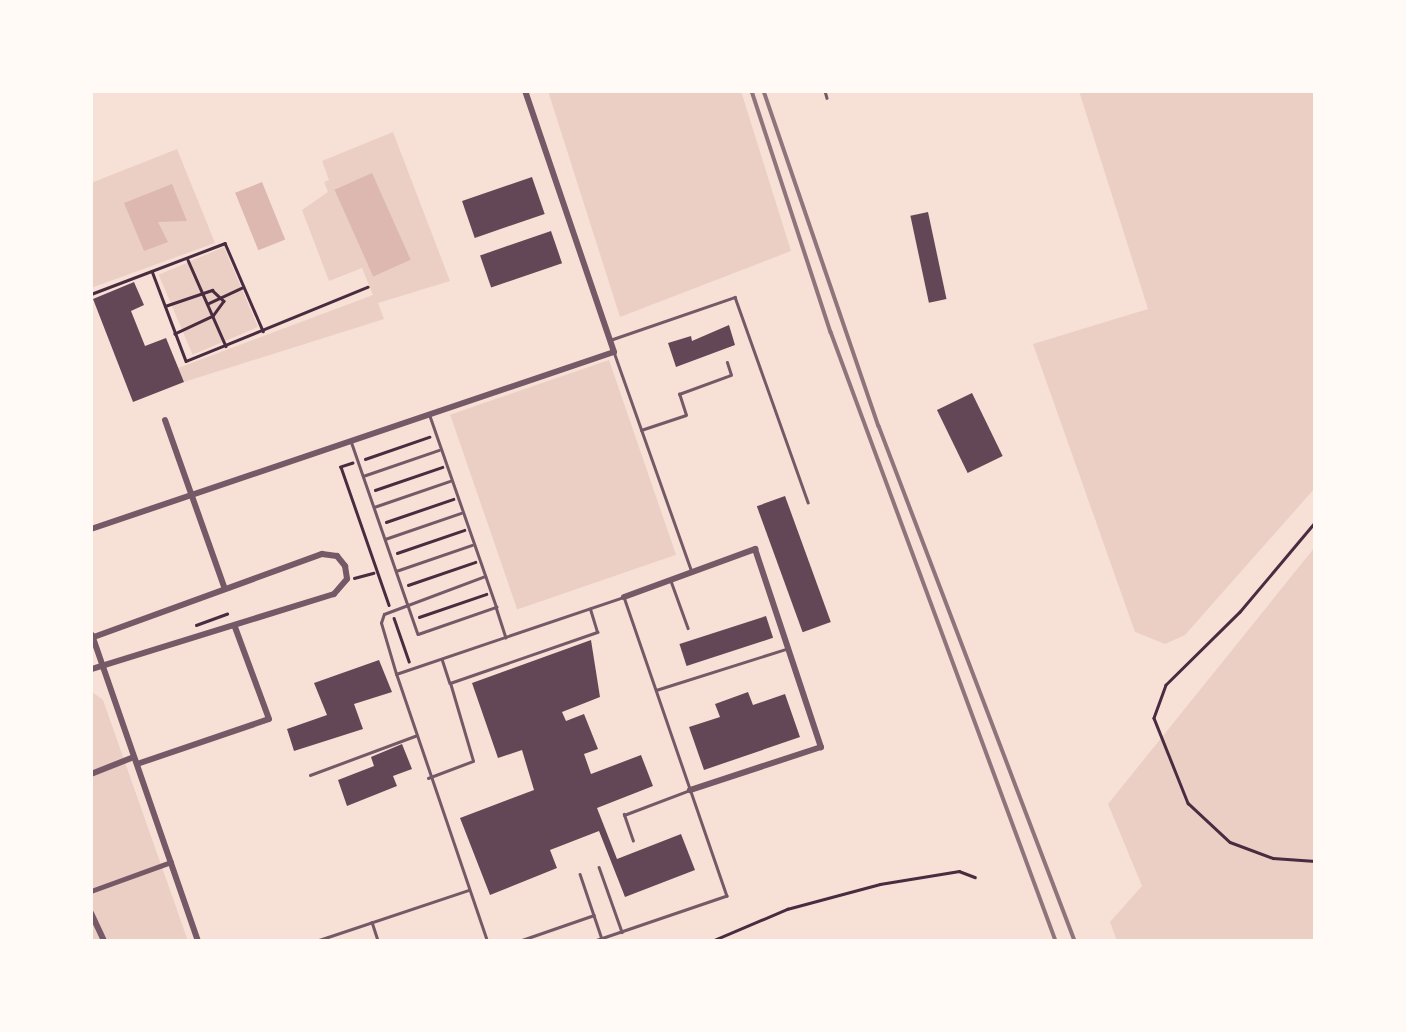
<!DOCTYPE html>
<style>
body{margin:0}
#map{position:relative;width:1406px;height:1032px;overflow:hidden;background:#f7e1d7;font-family:"Archivo Narrow",sans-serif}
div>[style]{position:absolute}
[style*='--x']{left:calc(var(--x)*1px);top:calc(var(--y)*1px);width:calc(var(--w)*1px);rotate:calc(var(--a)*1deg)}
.green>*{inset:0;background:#ebcfc5;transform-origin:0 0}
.water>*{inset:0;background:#dcb8b0;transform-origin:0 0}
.building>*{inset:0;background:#644757;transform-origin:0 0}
.path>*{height:2.5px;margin:-1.25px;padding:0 1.25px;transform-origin:1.25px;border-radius:1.25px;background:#4a2c40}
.service>*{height:2.5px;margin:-1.25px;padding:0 1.25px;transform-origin:1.25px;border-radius:1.25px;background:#755966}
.pedestrian>*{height:4.5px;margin:-2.25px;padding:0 2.25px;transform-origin:2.25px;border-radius:2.25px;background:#755966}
.minor>*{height:6px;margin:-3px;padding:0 3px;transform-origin:3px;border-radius:3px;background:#755966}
.rail>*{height:3.5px;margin:-1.75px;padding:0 1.75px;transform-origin:1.75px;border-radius:1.75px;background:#8f747c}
span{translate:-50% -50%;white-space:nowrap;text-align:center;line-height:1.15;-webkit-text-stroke:6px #fffaf5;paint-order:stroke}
.frame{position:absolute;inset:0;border:93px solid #fffaf5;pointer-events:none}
</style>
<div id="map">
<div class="green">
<div style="clip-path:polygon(548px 91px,741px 91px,791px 251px,620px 317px)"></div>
<div style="clip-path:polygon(1079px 91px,1315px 91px,1315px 488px,1185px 635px,1165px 644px,1135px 632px,1033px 344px,1148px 309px)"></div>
<div style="clip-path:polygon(393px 132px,450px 281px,378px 303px,384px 319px,184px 382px,178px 368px,373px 295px,362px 268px,329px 281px,302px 210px,328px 192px,324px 182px,329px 180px,322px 161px)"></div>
<div style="clip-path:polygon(177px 149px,215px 243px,91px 288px,91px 183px)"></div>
<div style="left:224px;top:247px;width:87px;height:71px;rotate:67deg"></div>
<div style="left:609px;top:360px;width:206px;height:168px;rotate:71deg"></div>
<div style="clip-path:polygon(1315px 547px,1315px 941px,1117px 941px,1110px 922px,1142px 886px,1108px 804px)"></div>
<div style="clip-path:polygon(91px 691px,103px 700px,188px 941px,91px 941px)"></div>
</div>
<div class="water">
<div style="left:372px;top:173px;width:95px;height:41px;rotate:66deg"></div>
<div style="left:262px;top:182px;width:62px;height:29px;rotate:68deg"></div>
<div style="clip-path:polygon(172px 184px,187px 221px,158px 222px,168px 242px,144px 251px,124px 203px)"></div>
</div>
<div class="building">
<div style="left:532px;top:177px;width:39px;height:74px;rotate:71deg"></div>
<div style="left:928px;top:212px;width:89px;height:18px;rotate:78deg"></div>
<div style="left:551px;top:231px;width:34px;height:75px;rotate:71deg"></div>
<div style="clip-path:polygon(134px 282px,144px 305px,131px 311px,145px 346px,166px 338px,184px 382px,133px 402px,93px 299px)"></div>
<div style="clip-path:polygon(729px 325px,735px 345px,676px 367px,668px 343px,691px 336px,692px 341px)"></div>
<div style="left:972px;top:393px;width:70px;height:39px;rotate:64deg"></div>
<div style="left:785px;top:496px;width:134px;height:30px;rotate:70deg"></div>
<div style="left:766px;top:616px;width:23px;height:91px;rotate:72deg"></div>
<div style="clip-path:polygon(591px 640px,600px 697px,562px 712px,566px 721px,584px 714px,598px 749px,584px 754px,591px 774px,641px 755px,653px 786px,597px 808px,617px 859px,681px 834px,695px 870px,625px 897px,599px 831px,550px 850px,557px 868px,490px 895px,460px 818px,534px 790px,522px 750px,498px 758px,472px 683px)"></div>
<div style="clip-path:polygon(379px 660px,392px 692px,354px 704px,363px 729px,294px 751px,287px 729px,327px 715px,314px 683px)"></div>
<div style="clip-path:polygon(748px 692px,753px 705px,785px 694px,800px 737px,704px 770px,689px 727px,720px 717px,715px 704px)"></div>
<div style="clip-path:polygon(402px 744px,412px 769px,393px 776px,397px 786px,347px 806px,338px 780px,374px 766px,371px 757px)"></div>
</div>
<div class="path">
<div style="--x:188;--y:260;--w:94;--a:66.2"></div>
<div style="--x:152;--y:271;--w:96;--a:69.3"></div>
<div style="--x:186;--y:361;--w:196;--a:-22.2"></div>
<div style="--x:91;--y:294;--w:143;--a:-20.8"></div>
<div style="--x:225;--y:243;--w:96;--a:66.6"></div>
<div style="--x:207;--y:304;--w:38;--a:-25"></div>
<div style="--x:165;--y:306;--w:50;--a:-18.8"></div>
<div style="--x:212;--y:290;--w:16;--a:43"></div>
<div style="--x:224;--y:301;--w:19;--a:126"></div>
<div style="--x:213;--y:316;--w:42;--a:154.7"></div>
<div style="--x:365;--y:459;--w:68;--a:-19"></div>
<div style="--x:353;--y:463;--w:13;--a:162"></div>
<div style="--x:341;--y:467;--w:146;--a:70.8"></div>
<div style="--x:375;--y:490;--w:71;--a:-18.9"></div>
<div style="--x:386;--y:522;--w:71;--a:-18.9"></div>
<div style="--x:1315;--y:523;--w:116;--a:130.1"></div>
<div style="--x:1240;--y:612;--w:104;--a:135.4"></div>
<div style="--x:1166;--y:685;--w:35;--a:110"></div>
<div style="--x:1154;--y:718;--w:92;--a:68.2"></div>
<div style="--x:1188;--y:803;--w:57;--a:42.9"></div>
<div style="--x:1230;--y:842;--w:46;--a:20.4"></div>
<div style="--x:1273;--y:858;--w:42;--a:4.1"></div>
<div style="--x:397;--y:553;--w:71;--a:-18.9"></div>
<div style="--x:354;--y:578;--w:20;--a:-15"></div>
<div style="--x:408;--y:585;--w:71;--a:-18.9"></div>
<div style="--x:419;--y:617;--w:71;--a:-18.9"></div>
<div style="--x:394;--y:618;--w:46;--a:70.8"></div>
<div style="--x:196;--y:625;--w:33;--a:-20"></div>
<div style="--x:712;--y:941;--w:82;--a:-23.1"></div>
<div style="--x:787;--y:909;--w:96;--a:-15"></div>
<div style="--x:880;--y:884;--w:80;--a:-9.3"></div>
<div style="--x:959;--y:871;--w:17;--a:21"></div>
</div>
<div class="service">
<div style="--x:825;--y:91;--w:7;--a:74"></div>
<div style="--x:610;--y:340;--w:132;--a:-19"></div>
<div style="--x:735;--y:297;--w:218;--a:70.4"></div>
<div style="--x:614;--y:352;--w:230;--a:70.5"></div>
<div style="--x:641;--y:430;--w:47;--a:-18.4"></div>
<div style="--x:686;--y:415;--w:22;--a:-108"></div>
<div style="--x:679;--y:394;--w:55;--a:-20.1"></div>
<div style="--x:731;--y:375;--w:13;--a:-108"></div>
<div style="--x:351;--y:441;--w:204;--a:70.9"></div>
<div style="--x:418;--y:634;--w:83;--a:-19.1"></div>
<div style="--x:496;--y:607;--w:203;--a:-109.2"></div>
<div style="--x:363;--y:476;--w:80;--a:-18.9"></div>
<div style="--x:374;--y:507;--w:80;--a:-18.9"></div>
<div style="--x:385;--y:539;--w:80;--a:-18.9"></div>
<div style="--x:396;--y:571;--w:80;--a:-18.9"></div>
<div style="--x:671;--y:581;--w:50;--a:70.1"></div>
<div style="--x:496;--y:607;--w:32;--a:72"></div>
<div style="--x:442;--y:659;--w:25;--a:72"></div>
<div style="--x:450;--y:683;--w:156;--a:-19.1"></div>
<div style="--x:597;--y:632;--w:24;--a:-107"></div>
<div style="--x:396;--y:674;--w:53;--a:-106.4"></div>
<div style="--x:381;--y:623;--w:9;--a:-72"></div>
<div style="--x:384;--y:614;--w:108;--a:-20.6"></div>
<div style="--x:656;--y:690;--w:136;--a:-17.5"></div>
<div style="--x:310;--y:775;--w:112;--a:-20.4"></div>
<div style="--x:428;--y:778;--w:48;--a:-20.7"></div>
<div style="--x:473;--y:761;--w:81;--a:-106.4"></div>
<div style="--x:633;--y:841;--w:28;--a:-109"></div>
<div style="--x:624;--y:815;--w:71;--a:-20.7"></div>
<div style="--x:599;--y:867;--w:69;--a:70.5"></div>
<div style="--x:580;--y:874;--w:69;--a:71.3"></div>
<div style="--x:372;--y:922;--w:20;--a:72"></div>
<div style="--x:316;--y:941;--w:160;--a:-18.5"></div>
<div style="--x:487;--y:941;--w:282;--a:-108.8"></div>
<div style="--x:396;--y:674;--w:241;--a:-18.7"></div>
<div style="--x:624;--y:597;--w:316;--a:71"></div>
<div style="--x:727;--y:896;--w:139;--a:161.2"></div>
<div style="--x:519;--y:941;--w:79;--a:-19.1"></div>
</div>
<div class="pedestrian">
<div style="--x:91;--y:891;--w:85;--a:-19.9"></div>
</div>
<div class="minor">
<div style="--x:165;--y:420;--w:177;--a:70.5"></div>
<div style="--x:91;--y:529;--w:552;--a:-18.7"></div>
<div style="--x:614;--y:352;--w:276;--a:-108.8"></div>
<div style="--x:624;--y:597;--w:140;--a:-20.1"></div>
<div style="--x:755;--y:549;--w:209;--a:71.6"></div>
<div style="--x:821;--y:747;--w:138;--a:161.8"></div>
<div style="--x:92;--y:635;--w:324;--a:70.9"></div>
<div style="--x:91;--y:638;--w:246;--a:-20"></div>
<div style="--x:322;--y:554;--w:15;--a:8"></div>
<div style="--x:337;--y:556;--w:13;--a:51"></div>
<div style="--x:345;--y:566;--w:13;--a:81"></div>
<div style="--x:347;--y:579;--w:20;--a:131"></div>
<div style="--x:334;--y:594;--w:254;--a:162.8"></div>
<div style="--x:137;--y:764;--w:139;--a:-18.8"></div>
<div style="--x:269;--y:719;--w:98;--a:-110.3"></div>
<div style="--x:91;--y:774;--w:46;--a:-21.6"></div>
<div style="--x:91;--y:913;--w:31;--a:65"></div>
</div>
<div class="rail">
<div style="--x:752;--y:91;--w:254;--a:71.9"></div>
<div style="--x:831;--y:332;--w:649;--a:69.72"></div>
<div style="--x:764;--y:91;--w:354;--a:71.1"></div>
<div style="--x:879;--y:426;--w:551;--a:69.16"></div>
</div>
<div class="frame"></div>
</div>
